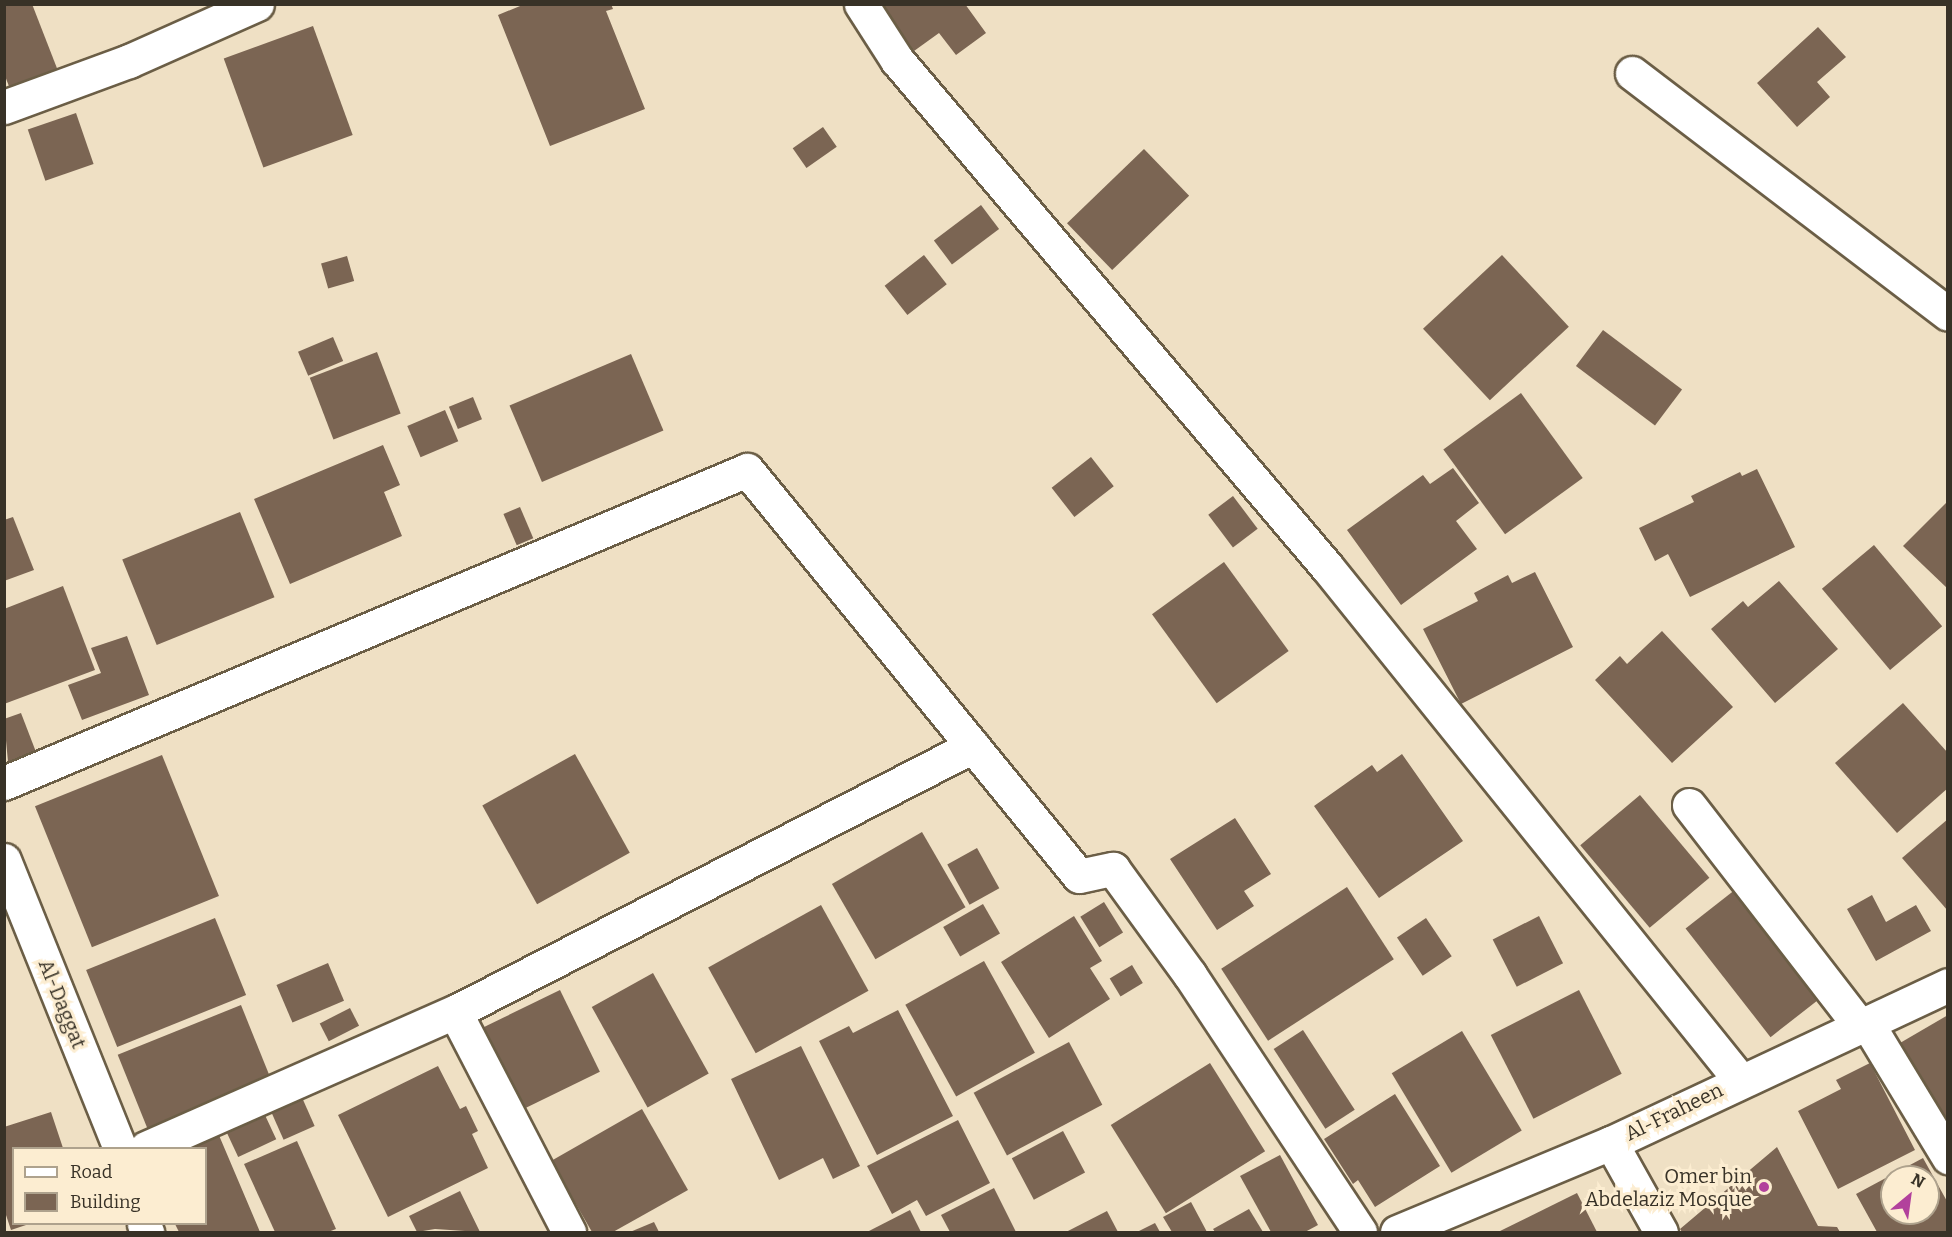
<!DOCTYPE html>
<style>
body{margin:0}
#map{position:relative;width:1952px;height:1237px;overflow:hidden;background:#efe0c4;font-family:Bitter,serif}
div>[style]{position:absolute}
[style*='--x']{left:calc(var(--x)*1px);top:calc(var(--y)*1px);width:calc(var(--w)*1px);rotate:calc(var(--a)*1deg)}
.building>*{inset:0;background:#7b6553;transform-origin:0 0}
.roads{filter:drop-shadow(2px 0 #6b5e46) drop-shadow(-2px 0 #6b5e46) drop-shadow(0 2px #6b5e46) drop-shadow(0 -2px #6b5e46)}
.minor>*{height:33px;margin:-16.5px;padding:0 16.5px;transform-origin:16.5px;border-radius:16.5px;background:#fff}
.dots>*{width:16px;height:16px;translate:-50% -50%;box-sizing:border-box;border:3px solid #fcedd1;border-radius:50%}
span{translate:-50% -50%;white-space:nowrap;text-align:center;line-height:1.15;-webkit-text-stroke:6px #fcedd1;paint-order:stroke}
.street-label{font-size:20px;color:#383227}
.poi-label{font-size:20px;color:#383227}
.right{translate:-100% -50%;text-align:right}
.frame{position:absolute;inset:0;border:6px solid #383227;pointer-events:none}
.legend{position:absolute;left:12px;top:1147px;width:195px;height:78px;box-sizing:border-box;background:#fcedd1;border:2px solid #aea28d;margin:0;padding:8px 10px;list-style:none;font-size:18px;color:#383227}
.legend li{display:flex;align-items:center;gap:12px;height:30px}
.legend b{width:30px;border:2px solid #aea28d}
.north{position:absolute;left:1880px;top:1165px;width:60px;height:60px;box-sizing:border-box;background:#fcedd1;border:2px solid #aea28d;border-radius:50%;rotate:29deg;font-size:16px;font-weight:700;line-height:24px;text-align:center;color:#383227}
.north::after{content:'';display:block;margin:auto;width:21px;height:27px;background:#b2419c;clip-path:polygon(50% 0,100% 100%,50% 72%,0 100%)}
</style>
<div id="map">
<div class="building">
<div style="clip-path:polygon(5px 4px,32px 4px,60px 76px,12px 94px,5px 76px)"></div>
<div style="clip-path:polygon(525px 4px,611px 4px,613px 9px,606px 11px,645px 109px,550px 146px,498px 15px)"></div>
<div style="clip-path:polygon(879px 4px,965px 4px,986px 33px,956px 55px,939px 33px,914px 51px)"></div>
<div style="left:313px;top:26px;width:116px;height:95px;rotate:70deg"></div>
<div style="clip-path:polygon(1818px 27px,1846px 57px,1817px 82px,1830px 97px,1797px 127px,1757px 83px)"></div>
<div style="left:76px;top:113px;width:54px;height:51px;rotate:71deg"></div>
<div style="left:823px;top:127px;width:24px;height:37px;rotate:55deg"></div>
<div style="left:1144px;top:149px;width:65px;height:107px;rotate:46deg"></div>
<div style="left:981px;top:205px;width:30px;height:59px;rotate:53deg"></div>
<div style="left:924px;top:255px;width:37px;height:50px;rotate:52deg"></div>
<div style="left:1502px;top:255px;width:98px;height:108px;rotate:47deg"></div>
<div style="left:347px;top:256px;width:26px;height:27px;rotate:74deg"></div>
<div style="left:1603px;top:330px;width:99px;height:45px;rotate:37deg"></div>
<div style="left:333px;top:337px;width:26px;height:38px;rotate:67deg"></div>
<div style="left:377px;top:352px;width:66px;height:72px;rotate:69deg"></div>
<div style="left:631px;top:354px;width:83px;height:132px;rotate:67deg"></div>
<div style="left:1521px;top:393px;width:105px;height:96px;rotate:54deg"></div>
<div style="left:473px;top:397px;width:24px;height:26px;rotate:68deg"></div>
<div style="left:445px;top:410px;width:34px;height:41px;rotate:67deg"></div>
<div style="clip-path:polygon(383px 445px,400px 485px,384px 492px,402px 536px,290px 584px,254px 499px)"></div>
<div style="left:1091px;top:457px;width:37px;height:50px;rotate:52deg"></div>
<div style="clip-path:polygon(1453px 468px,1479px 503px,1456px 521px,1477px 549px,1401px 605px,1347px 530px,1423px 475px,1430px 484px)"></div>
<div style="clip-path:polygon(1757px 469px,1795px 547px,1690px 597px,1668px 554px,1655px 561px,1639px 528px,1694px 502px,1691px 496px,1740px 472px,1742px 476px)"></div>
<div style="left:1233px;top:496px;width:41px;height:31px;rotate:53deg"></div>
<div style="clip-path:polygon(1948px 501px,1948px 589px,1903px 546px)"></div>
<div style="left:520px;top:507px;width:34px;height:18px;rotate:67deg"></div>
<div style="left:240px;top:512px;width:92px;height:127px;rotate:68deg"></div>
<div style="clip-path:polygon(13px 517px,34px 570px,4px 581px,4px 520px)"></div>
<div style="left:1874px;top:545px;width:106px;height:68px;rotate:50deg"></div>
<div style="left:1224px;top:562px;width:110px;height:89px;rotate:54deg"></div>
<div style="clip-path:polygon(1535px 572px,1573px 647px,1461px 704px,1423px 629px,1478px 601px,1474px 593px,1508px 575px,1512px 583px)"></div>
<div style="clip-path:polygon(1779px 581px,1838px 649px,1775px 703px,1711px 629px,1743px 601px,1748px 607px)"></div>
<div style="clip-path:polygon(63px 586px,95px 670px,4px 704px,4px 609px)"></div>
<div style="clip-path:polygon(1662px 631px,1733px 707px,1672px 763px,1595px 680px,1620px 656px,1627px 664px)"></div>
<div style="clip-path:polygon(127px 636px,149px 695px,82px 720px,68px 685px,101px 673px,91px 648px)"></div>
<div style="clip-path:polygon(1903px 703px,1948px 753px,1948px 788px,1897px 833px,1835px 763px)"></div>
<div style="clip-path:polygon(21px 713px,36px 752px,8px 762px,4px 719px)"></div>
<div style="left:575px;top:754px;width:113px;height:106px;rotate:61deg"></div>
<div style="clip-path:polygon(1402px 754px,1463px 841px,1379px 898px,1314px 806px,1372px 765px,1377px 772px)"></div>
<div style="left:162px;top:755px;width:152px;height:137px;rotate:68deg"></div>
<div style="left:1640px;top:795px;width:108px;height:78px;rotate:50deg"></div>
<div style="clip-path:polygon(1235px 818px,1271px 874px,1244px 891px,1254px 906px,1217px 930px,1170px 859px)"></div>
<div style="clip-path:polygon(1948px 819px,1948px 911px,1902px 858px)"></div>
<div style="left:922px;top:832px;width:87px;height:104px;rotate:60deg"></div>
<div style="left:977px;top:848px;width:46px;height:34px;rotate:61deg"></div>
<div style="left:1347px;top:887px;width:86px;height:150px;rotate:57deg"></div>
<div style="left:1736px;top:889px;width:138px;height:64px;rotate:52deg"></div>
<div style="clip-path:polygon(1872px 895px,1886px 922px,1916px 905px,1931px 931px,1876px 961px,1847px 909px)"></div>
<div style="left:1104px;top:902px;width:36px;height:28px;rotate:58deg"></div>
<div style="left:983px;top:904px;width:34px;height:46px;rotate:60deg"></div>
<div style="left:821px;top:905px;width:98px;height:129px;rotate:61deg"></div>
<div style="clip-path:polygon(1074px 916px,1102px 961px,1090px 968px,1110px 999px,1049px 1038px,1001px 962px)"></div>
<div style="left:1539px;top:916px;width:53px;height:52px;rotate:63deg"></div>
<div style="left:215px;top:918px;width:83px;height:139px;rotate:68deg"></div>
<div style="left:1426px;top:918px;width:46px;height:35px;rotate:56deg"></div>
<div style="left:984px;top:961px;width:105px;height:90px;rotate:61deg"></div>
<div style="left:328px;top:963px;width:41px;height:56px;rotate:67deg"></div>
<div style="left:1132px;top:965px;width:21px;height:26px;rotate:59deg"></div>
<div style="left:653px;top:973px;width:115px;height:70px;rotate:61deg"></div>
<div style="left:560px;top:990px;width:91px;height:89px;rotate:64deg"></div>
<div style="left:1579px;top:990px;width:94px;height:99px;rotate:63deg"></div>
<div style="left:241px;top:1005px;width:87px;height:133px;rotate:68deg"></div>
<div style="left:350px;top:1008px;width:20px;height:34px;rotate:63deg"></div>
<div style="clip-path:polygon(898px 1010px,953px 1116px,877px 1155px,819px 1041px,849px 1026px,853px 1033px)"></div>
<div style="clip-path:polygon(1948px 1015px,1948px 1122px,1900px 1043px)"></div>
<div style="left:1303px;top:1030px;width:95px;height:35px;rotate:57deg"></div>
<div style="left:1462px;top:1031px;width:116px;height:82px;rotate:59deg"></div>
<div style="left:1069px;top:1042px;width:71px;height:108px;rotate:62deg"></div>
<div style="clip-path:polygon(801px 1046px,860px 1166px,833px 1179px,823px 1158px,779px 1180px,731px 1079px)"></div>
<div style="left:1210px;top:1063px;width:104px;height:117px;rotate:58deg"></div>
<div style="clip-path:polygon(1870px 1063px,1915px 1150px,1838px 1189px,1798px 1111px,1841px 1089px,1836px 1080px)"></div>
<div style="clip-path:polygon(438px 1066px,460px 1109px,466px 1106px,478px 1131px,472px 1134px,488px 1168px,388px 1217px,338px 1115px)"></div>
<div style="left:300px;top:1093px;width:36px;height:34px;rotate:66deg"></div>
<div style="clip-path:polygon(1395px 1094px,1440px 1166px,1375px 1207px,1358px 1180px,1353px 1184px,1324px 1139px)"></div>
<div style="clip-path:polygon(642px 1109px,688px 1190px,613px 1232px,592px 1232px,551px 1161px)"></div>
<div style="clip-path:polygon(51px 1112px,63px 1148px,14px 1148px,14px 1224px,29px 1224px,11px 1230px,4px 1209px,4px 1127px)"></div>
<div style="left:264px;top:1113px;width:29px;height:42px;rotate:65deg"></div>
<div style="clip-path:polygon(958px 1120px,990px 1183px,926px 1216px,917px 1200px,892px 1214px,867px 1166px)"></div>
<div style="left:1063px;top:1131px;width:47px;height:58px;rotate:62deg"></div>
<div style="clip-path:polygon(218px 1133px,260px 1232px,179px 1232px,175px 1224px,206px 1224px,206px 1148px,181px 1148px)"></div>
<div style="clip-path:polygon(297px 1141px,336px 1229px,328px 1232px,275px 1232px,244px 1164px)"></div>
<div style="clip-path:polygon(1777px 1147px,1818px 1226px,1837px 1227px,1840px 1232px,1682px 1232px,1680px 1229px)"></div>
<div style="clip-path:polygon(1280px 1155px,1318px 1225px,1305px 1232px,1271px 1232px,1240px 1176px)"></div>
<div style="clip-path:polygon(evenodd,1923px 1158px,1948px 1203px,1948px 1232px,1877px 1232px,1856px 1194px,1923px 1158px,1892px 1177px,1928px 1177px,1928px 1213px,1892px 1213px,1892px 1177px)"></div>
<div style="clip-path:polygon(994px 1188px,1016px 1232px,950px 1232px,941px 1215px)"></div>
<div style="clip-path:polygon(460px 1191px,480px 1232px,435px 1229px,417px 1232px,409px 1216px)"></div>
<div style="clip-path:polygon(1577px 1193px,1597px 1232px,1498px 1232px)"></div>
<div style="clip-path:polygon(1191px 1202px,1207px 1232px,1172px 1232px,1163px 1217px)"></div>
<div style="clip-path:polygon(1249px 1209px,1263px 1232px,1215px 1232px,1213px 1229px)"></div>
<div style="clip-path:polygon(910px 1210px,921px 1232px,867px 1232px)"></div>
<div style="clip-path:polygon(1107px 1211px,1118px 1232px,1066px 1232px)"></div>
<div style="clip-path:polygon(654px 1222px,659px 1232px,630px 1232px)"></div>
<div style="clip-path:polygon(1155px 1223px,1160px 1232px,1137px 1232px)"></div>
</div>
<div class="roads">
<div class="minor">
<div style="--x:861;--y:4;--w:67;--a:57.3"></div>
<div style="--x:897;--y:60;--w:665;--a:49.7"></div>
<div style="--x:1327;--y:567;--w:659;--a:51.16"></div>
<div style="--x:1632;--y:73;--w:397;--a:37.3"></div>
<div style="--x:4;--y:107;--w:133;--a:-20.2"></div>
<div style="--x:129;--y:61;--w:140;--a:-24"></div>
<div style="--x:4;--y:783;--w:806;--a:-22.84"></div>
<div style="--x:747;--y:470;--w:524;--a:50.73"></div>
<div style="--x:1079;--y:876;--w:35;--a:-12"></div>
<div style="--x:1113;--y:869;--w:131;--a:54"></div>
<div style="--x:1190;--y:975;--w:308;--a:56.5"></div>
<div style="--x:1689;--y:805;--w:279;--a:52.3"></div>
<div style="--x:4;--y:860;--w:310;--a:68.1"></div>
<div style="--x:455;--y:1012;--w:248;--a:62.6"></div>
<div style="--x:1867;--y:1023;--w:157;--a:58.8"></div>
<div style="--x:1611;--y:1143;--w:102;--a:60.7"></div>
<div style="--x:146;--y:1148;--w:338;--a:-23.8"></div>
<div style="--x:455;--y:1012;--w:582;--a:-27.18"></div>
<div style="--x:144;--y:1224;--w:9;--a:69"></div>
<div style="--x:1397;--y:1232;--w:232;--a:-22.6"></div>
<div style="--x:1611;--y:1143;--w:372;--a:-25.1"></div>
</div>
</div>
<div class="dots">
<div style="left:1764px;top:1187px;background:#b2419c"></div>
</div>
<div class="street-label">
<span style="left:62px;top:1004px;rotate:68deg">Al-Daggat</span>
<span style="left:1674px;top:1112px;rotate:-26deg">Al-Fraheen</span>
</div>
<div class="poi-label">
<span class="right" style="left:1752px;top:1188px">Omer bin<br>Abdelaziz Mosque</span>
</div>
<div class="frame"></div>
<ul class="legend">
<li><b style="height:8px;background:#fff"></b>Road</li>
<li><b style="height:16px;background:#7b6553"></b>Building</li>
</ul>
<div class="north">N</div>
</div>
